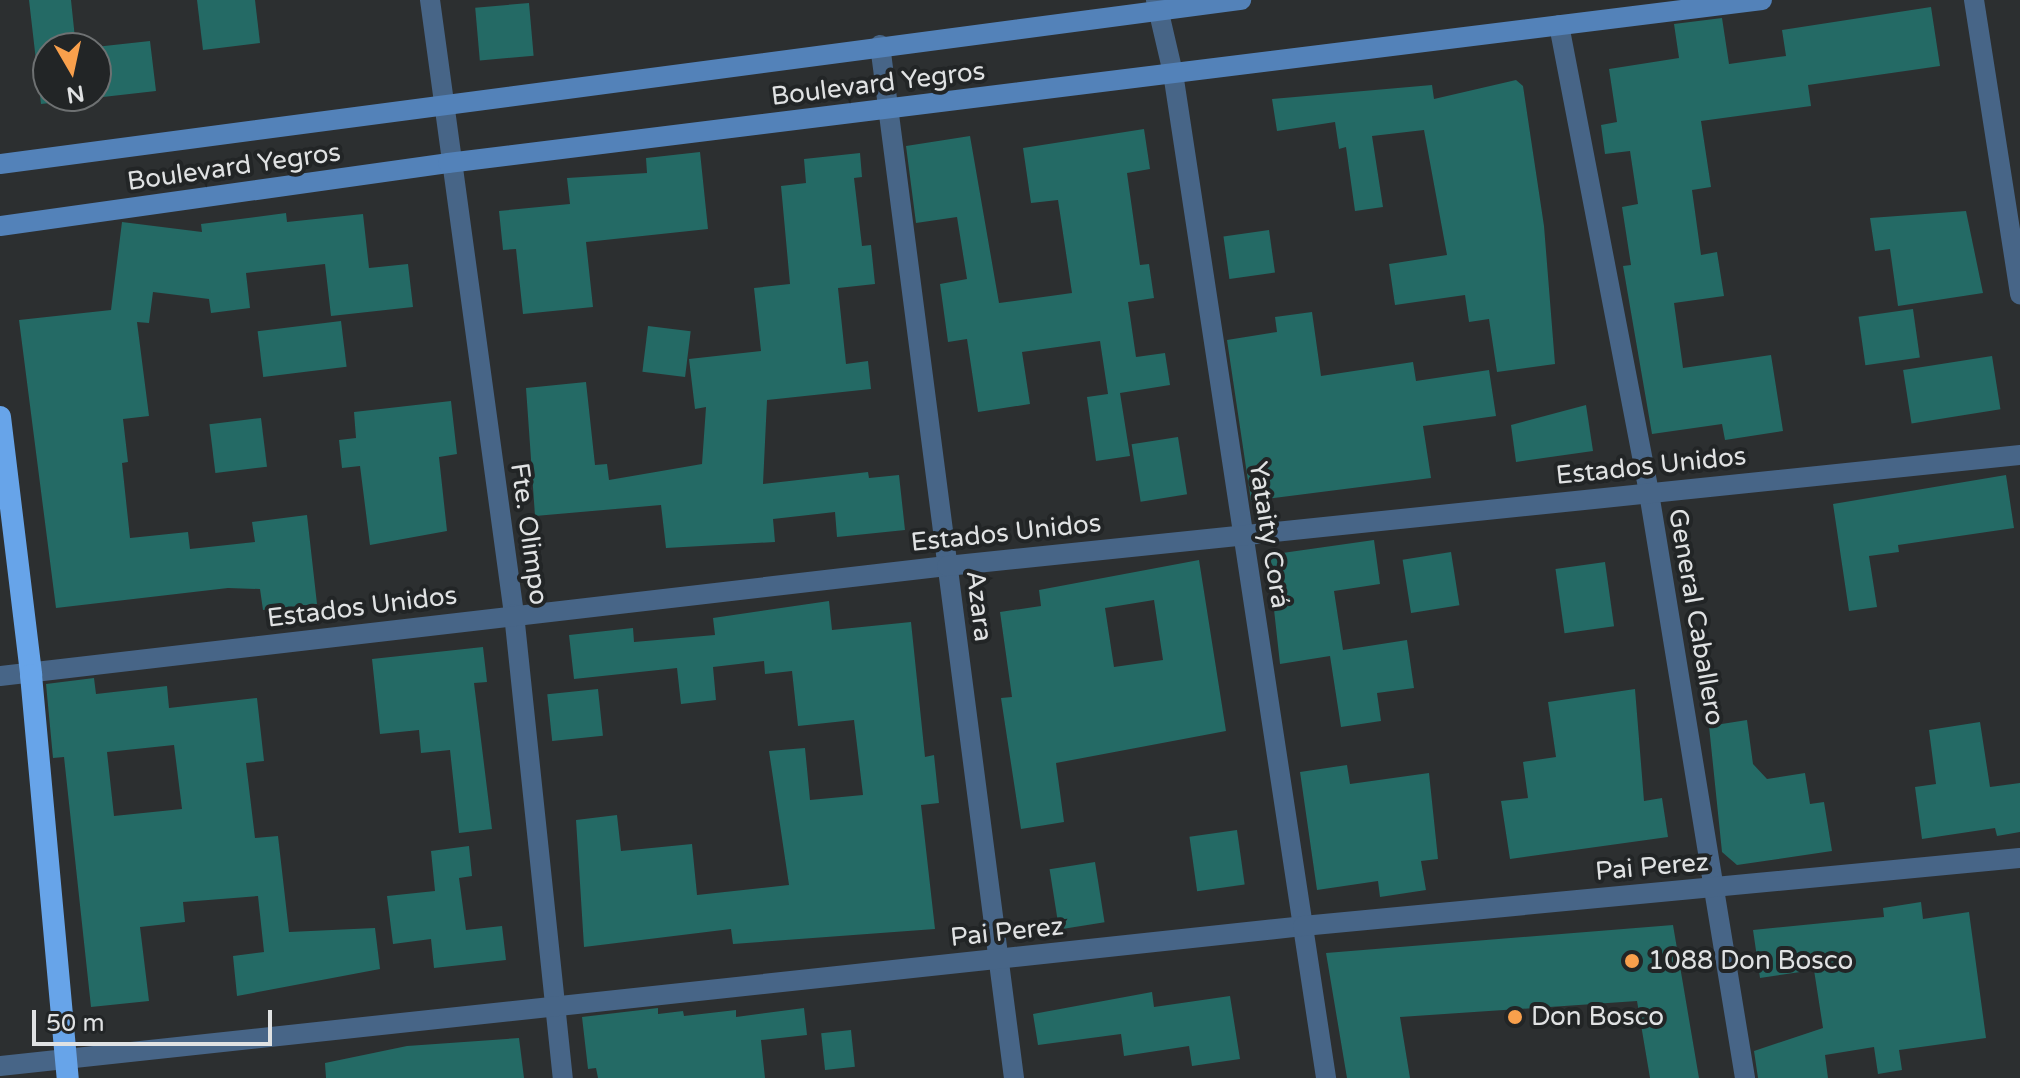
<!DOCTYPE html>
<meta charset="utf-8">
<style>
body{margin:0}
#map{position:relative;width:2020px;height:1078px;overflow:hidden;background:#2c2f30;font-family:"Varela Round",sans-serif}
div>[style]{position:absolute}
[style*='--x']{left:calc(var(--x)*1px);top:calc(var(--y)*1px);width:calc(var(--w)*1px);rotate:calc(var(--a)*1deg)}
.building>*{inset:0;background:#246a65;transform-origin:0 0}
.minor>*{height:20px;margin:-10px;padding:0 10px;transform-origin:10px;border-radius:10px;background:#476587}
.secondary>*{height:20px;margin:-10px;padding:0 10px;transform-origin:10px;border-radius:10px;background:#5382b9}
.trunk>*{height:22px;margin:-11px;padding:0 11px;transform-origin:11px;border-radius:11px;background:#67a4e9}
.dots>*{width:22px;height:22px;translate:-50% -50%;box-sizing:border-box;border:4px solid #222526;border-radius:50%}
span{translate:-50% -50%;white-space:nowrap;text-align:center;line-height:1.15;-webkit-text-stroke:8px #222526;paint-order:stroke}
.street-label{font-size:26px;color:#e0e2e3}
.poi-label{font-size:26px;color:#e0e2e3}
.left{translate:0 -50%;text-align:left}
.north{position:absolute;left:32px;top:32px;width:80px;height:80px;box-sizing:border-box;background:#222526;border:2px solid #6e7172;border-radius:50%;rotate:171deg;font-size:22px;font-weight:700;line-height:32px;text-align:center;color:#e0e2e3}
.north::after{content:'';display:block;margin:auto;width:28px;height:36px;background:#f9a04c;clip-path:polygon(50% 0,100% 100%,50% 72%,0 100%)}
.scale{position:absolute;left:32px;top:1010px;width:240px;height:36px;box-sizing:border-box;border:4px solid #e0e2e3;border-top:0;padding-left:10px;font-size:24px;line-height:28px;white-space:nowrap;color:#e0e2e3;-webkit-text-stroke:6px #222526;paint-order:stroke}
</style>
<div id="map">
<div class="building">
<div style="clip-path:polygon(29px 0,71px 0,76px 48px,48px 48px,48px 96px,96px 96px,96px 48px,86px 48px,150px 41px,156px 91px,41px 104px)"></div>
<div style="clip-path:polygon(197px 0,255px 0,260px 43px,203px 50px)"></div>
<div style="left:529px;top:3px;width:53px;height:54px;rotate:85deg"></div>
<div style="clip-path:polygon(1931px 7px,1940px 66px,1808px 85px,1811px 106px,1701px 121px,1711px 187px,1692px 190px,1701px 255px,1717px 252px,1724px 296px,1674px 303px,1683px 368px,1771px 355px,1783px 431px,1725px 440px,1722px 424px,1652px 434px,1623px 266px,1631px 265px,1622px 207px,1638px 204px,1630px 151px,1605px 154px,1601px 125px,1617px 122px,1609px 69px,1679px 58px,1674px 24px,1722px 18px,1729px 64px,1786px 56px,1782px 30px)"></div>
<div style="clip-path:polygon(1516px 80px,1523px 86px,1544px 226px,1555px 364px,1497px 372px,1489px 319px,1469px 322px,1465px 295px,1395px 305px,1389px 264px,1447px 255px,1424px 130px,1372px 136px,1383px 207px,1355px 211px,1346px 147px,1339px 149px,1335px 122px,1277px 131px,1272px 99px,1432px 85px,1434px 99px)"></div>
<div style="clip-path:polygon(1144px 129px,1150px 169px,1127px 173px,1140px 265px,1149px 264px,1154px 298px,1128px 302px,1136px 357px,1165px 353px,1170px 385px,1120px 393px,1130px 456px,1096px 461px,1087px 397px,1108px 394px,1100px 341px,1022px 352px,1030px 404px,978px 412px,967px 339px,948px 342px,940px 284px,967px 279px,957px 217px,916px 223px,906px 146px,970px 136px,999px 303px,1072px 293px,1058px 200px,1031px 203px,1023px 148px)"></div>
<div style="clip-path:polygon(700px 152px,708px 229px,586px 242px,593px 307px,523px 314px,516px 249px,503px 250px,499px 211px,570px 204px,567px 178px,647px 173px,646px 158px)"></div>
<div style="clip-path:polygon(860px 153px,862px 177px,854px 178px,862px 246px,871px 245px,875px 284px,838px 288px,846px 364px,868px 361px,871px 389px,767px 400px,763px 484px,868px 472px,869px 478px,899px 475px,905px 530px,837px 537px,835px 512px,773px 519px,775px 542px,666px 548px,661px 505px,535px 516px,526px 388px,586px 382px,595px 465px,607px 464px,609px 480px,702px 464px,706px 407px,695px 409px,689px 359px,761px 351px,754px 288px,790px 284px,781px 186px,806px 183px,804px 159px)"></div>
<div style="clip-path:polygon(1966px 211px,1983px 293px,1898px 306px,1890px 249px,1875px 251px,1870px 218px)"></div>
<div style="clip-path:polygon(286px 213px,287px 222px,363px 214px,369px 268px,408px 264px,413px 307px,331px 316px,325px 264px,246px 273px,250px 308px,211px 313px,209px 299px,153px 292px,149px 323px,137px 322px,149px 416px,123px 419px,128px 462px,122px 463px,130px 538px,188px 532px,190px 549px,255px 542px,252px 522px,307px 515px,317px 604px,263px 610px,260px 589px,228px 588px,56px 608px,19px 320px,111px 310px,122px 222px,202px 232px,201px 224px)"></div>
<div style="left:1269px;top:230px;width:43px;height:46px;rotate:82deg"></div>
<div style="left:1913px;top:309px;width:49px;height:55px;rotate:82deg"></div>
<div style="clip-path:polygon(1312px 312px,1321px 376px,1413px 362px,1416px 381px,1489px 370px,1496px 416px,1423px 426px,1431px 478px,1251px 501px,1227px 340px,1277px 332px,1275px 317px)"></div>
<div style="left:341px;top:321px;width:46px;height:84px;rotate:83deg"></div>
<div style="left:648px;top:326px;width:43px;height:46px;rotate:7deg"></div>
<div style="left:1992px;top:356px;width:54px;height:90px;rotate:81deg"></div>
<div style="clip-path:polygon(451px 401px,457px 454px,439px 457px,447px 531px,370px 545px,360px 466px,342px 468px,339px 440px,356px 438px,354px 412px)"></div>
<div style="clip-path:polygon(1586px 405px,1593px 451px,1516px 462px,1511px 425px)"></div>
<div style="left:261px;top:418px;width:49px;height:52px;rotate:83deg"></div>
<div style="left:1178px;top:437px;width:58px;height:47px;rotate:81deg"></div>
<div style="clip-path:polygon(2006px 475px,2014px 528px,1898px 545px,1899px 552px,1869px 556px,1877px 607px,1849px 611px,1833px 504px)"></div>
<div style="clip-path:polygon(1374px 540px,1380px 584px,1334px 591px,1343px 650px,1407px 640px,1414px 688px,1377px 693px,1381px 721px,1341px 727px,1330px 656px,1280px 664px,1268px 555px)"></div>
<div style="left:1451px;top:552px;width:54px;height:49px;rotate:81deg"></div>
<div style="clip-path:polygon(evenodd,1199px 560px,1226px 731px,1056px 763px,1064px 822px,1021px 829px,1001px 698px,1012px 697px,1000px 612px,1041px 606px,1039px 590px,1199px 560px,1154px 600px,1163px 660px,1114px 667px,1105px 608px,1154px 600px)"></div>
<div style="left:1605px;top:562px;width:65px;height:50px;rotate:82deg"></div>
<div style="clip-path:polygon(829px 601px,832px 630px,911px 622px,925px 757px,934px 755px,939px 803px,921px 805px,935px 929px,733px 944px,731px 929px,584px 947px,576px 820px,617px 815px,621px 851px,692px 844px,697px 895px,789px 885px,769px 751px,805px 748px,810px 800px,863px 795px,854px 720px,798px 726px,792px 671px,765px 674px,764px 661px,713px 667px,716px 700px,681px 704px,677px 668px,574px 679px,569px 635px,633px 628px,634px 642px,715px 635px,713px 618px)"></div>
<div style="clip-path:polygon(483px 647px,487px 682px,474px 683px,492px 829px,459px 833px,450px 750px,421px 753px,419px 730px,380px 734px,372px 659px)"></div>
<div style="clip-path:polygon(evenodd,94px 678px,96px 694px,167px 686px,169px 708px,257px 698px,264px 761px,246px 763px,255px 838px,278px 836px,289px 932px,375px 928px,380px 969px,237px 996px,233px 956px,264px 952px,258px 896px,183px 902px,185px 922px,140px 927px,149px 1001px,91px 1007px,64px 757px,53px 758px,46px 684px,94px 678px,174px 745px,182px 809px,114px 816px,107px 752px,174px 745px)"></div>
<div style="left:598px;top:689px;width:47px;height:51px;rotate:84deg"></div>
<div style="clip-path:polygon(1635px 689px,1644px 801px,1662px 798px,1668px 837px,1510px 859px,1501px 801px,1528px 798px,1523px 762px,1556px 757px,1548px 702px)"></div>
<div style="clip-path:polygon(1747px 720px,1753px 764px,1767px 779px,1805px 773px,1810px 804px,1824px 802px,1832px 851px,1737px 865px,1722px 852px,1709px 726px)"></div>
<div style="clip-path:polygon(1980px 722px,1990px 787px,2020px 783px,2020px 832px,1997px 836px,1995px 828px,1922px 839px,1915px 787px,1936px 784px,1929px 730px)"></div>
<div style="clip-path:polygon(1347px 765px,1350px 784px,1429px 773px,1438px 859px,1421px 861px,1426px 890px,1380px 897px,1378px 881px,1317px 890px,1300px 772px)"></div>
<div style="left:1237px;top:830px;width:55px;height:48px;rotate:82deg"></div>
<div style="clip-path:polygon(469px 846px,472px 876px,459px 878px,466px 930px,502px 926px,506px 960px,434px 968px,431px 939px,393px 944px,387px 896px,435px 891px,431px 851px)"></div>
<div style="left:1095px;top:862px;width:61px;height:46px;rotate:81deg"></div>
<div style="clip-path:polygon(1921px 902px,1923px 919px,1969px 912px,1986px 1038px,1899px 1050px,1902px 1070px,1878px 1074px,1874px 1047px,1825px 1055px,1828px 1078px,1758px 1078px,1754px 1051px,1823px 1028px,1814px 970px,1760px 978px,1753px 930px,1884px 917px,1883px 908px)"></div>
<div style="clip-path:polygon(1673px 925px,1699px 1078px,1650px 1078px,1637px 1001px,1400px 1017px,1410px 1078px,1347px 1078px,1326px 953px)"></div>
<div style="clip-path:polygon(1152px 992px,1154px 1007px,1230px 996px,1240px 1059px,1192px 1066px,1189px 1046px,1124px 1056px,1121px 1034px,1038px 1045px,1033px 1014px)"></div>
<div style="clip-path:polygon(658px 1008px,658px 1014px,683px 1011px,684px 1016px,736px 1010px,736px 1017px,804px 1008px,807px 1035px,761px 1040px,765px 1078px,598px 1078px,596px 1068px,588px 1069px,582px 1017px)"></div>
<div style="left:851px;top:1030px;width:37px;height:30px;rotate:84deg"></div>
<div style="clip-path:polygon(519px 1038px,524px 1078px,326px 1078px,325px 1063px,407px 1046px)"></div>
</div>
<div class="minor">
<div style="--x:430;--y:0;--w:620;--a:82.21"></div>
<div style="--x:514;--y:614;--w:467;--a:84"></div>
<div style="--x:1156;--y:0;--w:75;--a:76.9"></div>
<div style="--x:1173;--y:73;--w:1017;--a:81.34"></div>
<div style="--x:1974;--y:0;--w:298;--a:81.1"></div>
<div style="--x:1559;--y:25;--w:477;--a:79.1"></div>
<div style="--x:1649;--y:493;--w:593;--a:80.68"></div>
<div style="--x:880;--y:45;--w:1042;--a:82.61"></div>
<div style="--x:0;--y:676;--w:953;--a:-6.63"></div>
<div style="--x:947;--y:566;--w:1079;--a:-5.91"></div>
<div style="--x:0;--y:1066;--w:1310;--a:-6.13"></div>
<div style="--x:1303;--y:926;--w:720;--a:-5.42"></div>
</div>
<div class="secondary">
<div style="--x:0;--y:164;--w:1252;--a:-7.53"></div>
<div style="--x:0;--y:226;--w:452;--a:-8"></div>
<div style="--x:448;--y:163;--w:1324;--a:-7.07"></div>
</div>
<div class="trunk">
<div style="--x:0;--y:417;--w:260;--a:83.1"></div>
<div style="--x:31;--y:675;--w:405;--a:84.8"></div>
</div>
<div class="dots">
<div style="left:1632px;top:961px;background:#f9a04c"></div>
<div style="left:1515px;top:1017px;background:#f9a04c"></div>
</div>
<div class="street-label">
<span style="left:878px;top:84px;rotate:-7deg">Boulevard Yegros</span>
<span style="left:234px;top:167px;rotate:-8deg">Boulevard Yegros</span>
<span style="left:1651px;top:466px;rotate:-6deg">Estados Unidos</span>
<span style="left:1006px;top:533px;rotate:-6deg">Estados Unidos</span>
<span style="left:529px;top:534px;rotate:82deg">Fte. Olimpo</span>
<span style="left:1269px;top:535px;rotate:81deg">Yataity Corá</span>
<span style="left:979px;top:606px;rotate:83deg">Azara</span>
<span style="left:362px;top:607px;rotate:-7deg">Estados Unidos</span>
<span style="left:1696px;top:617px;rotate:80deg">General Caballero</span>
<span style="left:1652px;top:867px;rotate:-5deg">Pai Perez</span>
<span style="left:1007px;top:932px;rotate:-6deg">Pai Perez</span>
</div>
<div class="poi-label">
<span class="left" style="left:1648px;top:961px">1088 Don Bosco</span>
<span class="left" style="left:1531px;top:1017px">Don Bosco</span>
</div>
<div class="north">N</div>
<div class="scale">50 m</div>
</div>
